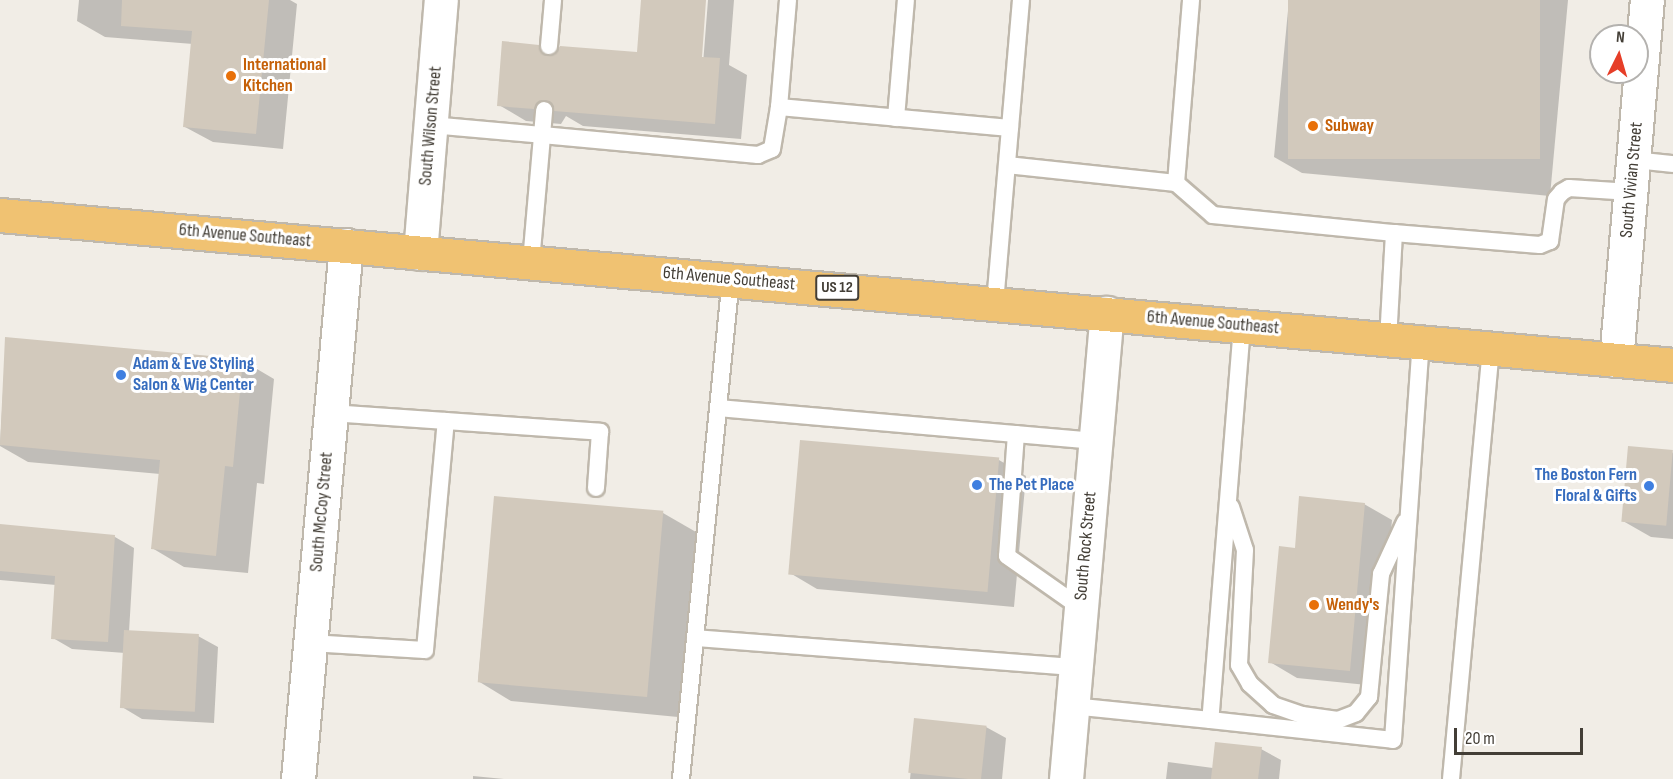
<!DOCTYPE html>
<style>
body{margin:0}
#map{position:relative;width:1673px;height:779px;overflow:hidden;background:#f1ede6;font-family:"Sofia Sans Condensed",sans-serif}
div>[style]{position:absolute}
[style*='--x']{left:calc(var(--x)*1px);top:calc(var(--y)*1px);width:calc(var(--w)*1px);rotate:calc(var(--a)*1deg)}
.shadow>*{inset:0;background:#0003}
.building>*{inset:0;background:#d2c9bc;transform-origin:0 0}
.roads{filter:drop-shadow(2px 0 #bfb8ac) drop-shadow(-2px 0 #bfb8ac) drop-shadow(0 2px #bfb8ac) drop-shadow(0 -2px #bfb8ac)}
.lane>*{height:16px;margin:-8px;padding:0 8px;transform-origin:8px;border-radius:8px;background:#fff}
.street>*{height:33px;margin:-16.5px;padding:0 16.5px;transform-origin:16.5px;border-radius:16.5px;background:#fff}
.highway>*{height:33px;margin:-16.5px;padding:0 16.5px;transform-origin:16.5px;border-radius:16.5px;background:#f0c272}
.dots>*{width:16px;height:16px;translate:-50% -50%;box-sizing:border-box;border:3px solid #fff;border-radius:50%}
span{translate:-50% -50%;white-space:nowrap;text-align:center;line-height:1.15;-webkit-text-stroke:6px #fff;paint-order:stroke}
.shield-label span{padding:2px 4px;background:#fff;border:2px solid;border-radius:4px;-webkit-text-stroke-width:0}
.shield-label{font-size:16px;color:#433e36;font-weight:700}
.food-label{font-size:18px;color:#c56008;font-weight:700}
.left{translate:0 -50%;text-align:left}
.street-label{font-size:18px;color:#433e36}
.shop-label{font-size:18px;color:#366cbe;font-weight:700}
.right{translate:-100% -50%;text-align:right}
.north{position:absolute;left:1589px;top:24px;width:60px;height:60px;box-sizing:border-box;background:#fff;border:2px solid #b4b2af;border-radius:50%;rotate:5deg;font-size:16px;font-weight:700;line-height:24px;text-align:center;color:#433e36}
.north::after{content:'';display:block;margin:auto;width:21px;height:27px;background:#e63e28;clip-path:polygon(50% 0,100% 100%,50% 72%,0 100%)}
.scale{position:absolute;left:1454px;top:728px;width:129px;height:27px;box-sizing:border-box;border:3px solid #433e36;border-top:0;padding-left:8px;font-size:18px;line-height:21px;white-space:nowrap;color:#433e36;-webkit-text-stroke:4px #fff;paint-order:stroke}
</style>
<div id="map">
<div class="shadow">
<div style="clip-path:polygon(79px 0,290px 0,297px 4px,283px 149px,213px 142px,185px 127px,193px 44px,105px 37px,77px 21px)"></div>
<div style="clip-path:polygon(643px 0,705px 0,700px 64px,703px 64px,708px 0,734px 0,729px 65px,747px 75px,741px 139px,583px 126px,566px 116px,561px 124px,526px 121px,499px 105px,538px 46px,555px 56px,638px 54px)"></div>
<div style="clip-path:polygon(1289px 0,1568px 0,1550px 196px,1302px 173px,1274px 157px)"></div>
<div style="clip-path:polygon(6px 338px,242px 360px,274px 379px,264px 484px,257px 483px,248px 573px,184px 567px,152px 548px,160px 474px,28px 462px,0 446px)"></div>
<div style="clip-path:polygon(1673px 452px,1673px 539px,1651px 537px,1623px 521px)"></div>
<div style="clip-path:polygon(999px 460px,1026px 476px,1014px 607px,817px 589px,790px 573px)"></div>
<div style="clip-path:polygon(495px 498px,663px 513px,696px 532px,678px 717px,511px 701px,478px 681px)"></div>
<div style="clip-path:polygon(1364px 504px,1392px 520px,1377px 686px,1297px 678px,1270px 662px,1296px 549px)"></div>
<div style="clip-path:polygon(0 526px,115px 537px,134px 548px,129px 632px,198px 636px,218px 647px,214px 723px,142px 719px,122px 707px,125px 653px,72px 649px,53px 638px,56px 585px,0 580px)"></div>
<div style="clip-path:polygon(916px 719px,986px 727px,1006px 738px,1002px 779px,910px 779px)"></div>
<div style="clip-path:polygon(1261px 749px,1281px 760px,1279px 779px,1166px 779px,1168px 762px,1213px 768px)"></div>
<div style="clip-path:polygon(473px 776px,504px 779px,473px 779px)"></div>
</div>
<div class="building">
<div style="clip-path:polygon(122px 0,269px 0,256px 134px,183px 127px,192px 31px,121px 26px)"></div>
<div style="clip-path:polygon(641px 0,706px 0,702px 57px,720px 58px,715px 124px,554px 111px,545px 100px,539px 101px,534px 109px,497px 106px,502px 41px,539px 45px,548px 56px,554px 55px,560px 46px,637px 52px)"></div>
<div style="left:1288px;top:0;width:252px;height:159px"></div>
<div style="clip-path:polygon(5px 337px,243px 359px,233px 467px,225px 466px,216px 556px,151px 549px,160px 460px,0 445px)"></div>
<div style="left:800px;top:440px;width:200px;height:135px;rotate:5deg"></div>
<div style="left:1628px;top:446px;width:45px;height:76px;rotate:5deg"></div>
<div style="left:494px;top:496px;width:170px;height:187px;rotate:5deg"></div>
<div style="clip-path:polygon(1299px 496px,1365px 503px,1350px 671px,1268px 663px,1279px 546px,1295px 548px)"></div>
<div style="clip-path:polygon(0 524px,115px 535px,108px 642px,51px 639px,55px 576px,0 571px)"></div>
<div style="left:124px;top:630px;width:75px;height:78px;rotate:3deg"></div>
<div style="left:914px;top:718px;width:73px;height:55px;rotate:6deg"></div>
<div style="clip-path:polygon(1215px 742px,1262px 747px,1258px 779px,1211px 779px)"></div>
</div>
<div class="roads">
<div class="lane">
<div style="--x:788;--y:0;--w:107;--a:94.8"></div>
<div style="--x:779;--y:107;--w:232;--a:5.2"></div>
<div style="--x:549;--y:46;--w:46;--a:-85"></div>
<div style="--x:896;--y:118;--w:118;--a:-85.2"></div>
<div style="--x:431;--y:125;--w:111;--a:5.1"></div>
<div style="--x:542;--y:135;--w:25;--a:-85"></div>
<div style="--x:1634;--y:160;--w:39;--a:6"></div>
<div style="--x:1007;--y:165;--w:170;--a:6.1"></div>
<div style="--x:1176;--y:183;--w:49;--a:40.9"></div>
<div style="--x:1213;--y:215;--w:182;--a:5.7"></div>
<div style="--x:1394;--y:233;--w:106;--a:93.2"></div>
<div style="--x:1176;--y:183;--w:184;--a:-85.3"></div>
<div style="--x:1394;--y:233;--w:146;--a:4.7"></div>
<div style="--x:1540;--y:245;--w:11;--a:-22"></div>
<div style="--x:1550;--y:241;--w:42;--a:-81.9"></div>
<div style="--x:1556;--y:199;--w:9;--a:-49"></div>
<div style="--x:1562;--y:192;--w:8;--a:-30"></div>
<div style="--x:1569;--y:188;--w:62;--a:3.7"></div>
<div style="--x:531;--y:262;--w:127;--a:-85"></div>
<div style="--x:542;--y:135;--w:217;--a:5.3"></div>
<div style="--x:758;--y:155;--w:15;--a:-23"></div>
<div style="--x:772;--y:149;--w:43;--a:-80.5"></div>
<div style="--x:995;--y:303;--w:304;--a:-85.1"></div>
<div style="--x:1242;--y:326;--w:395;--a:94.6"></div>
<div style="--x:1210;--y:720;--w:184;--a:6.2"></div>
<div style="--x:1393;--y:740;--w:399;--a:-86"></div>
<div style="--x:718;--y:408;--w:379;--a:5"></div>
<div style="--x:331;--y:413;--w:270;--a:4"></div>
<div style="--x:600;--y:432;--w:56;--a:94.1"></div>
<div style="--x:1016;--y:434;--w:122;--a:94.2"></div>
<div style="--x:1007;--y:556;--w:90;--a:35.1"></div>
<div style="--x:1231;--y:507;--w:45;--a:72"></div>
<div style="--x:1245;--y:550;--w:115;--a:93"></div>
<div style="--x:1239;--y:665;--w:22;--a:60"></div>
<div style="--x:1250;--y:684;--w:31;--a:42"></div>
<div style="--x:1273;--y:705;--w:31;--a:19"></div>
<div style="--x:1302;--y:715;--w:36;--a:8"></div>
<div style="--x:1338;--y:720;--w:19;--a:-21"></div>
<div style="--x:1356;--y:713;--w:21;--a:-51"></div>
<div style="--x:1369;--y:697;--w:124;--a:-84.4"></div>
<div style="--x:1381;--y:574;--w:57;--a:-65.2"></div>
<div style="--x:695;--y:638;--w:381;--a:4.4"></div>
<div style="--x:310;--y:643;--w:115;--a:3.5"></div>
<div style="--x:425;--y:650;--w:230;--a:-84.8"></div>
<div style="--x:1072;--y:706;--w:139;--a:5.8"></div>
<div style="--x:681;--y:779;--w:503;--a:-84.3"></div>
<div style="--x:1451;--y:779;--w:433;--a:-84.7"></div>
</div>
<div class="street">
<div style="--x:420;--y:253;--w:254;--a:-85.3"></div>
<div style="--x:1616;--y:360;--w:361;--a:-85.1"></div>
<div style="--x:298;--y:779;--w:536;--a:-84.86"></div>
<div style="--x:1066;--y:779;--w:468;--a:-85"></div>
</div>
<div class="highway">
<div style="--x:0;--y:215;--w:1680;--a:5.12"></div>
</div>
</div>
<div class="dots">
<div style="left:231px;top:76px;background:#e8710a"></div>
<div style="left:1313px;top:126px;background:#e8710a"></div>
<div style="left:121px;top:375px;background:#3f7fe0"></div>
<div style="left:977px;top:485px;background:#3f7fe0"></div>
<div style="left:1649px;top:486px;background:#3f7fe0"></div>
<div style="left:1314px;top:605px;background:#e8710a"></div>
</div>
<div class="shield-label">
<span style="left:837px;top:288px">US 12</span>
</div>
<div class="food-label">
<span class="left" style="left:243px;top:76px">International<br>Kitchen</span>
<span class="left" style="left:1325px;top:126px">Subway</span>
<span class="left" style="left:1326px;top:605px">Wendy's</span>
</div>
<div class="street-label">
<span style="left:431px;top:126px;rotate:-85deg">South Wilson Street</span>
<span style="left:1632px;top:180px;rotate:-85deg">South Vivian Street</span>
<span style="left:245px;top:236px;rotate:5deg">6th Avenue Southeast</span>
<span style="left:729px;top:279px;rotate:5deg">6th Avenue Southeast</span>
<span style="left:1213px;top:323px;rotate:5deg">6th Avenue Southeast</span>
<span style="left:322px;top:512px;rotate:-85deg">South McCoy Street</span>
<span style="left:1086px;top:546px;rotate:-85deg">South Rock Street</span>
</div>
<div class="shop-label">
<span class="left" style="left:133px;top:375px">Adam &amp; Eve Styling<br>Salon &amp; Wig Center</span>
<span class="right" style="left:1637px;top:486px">The Boston Fern<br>Floral &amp; Gifts</span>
<span class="left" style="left:989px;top:485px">The Pet Place</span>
</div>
<div class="north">N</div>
<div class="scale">20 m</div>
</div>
